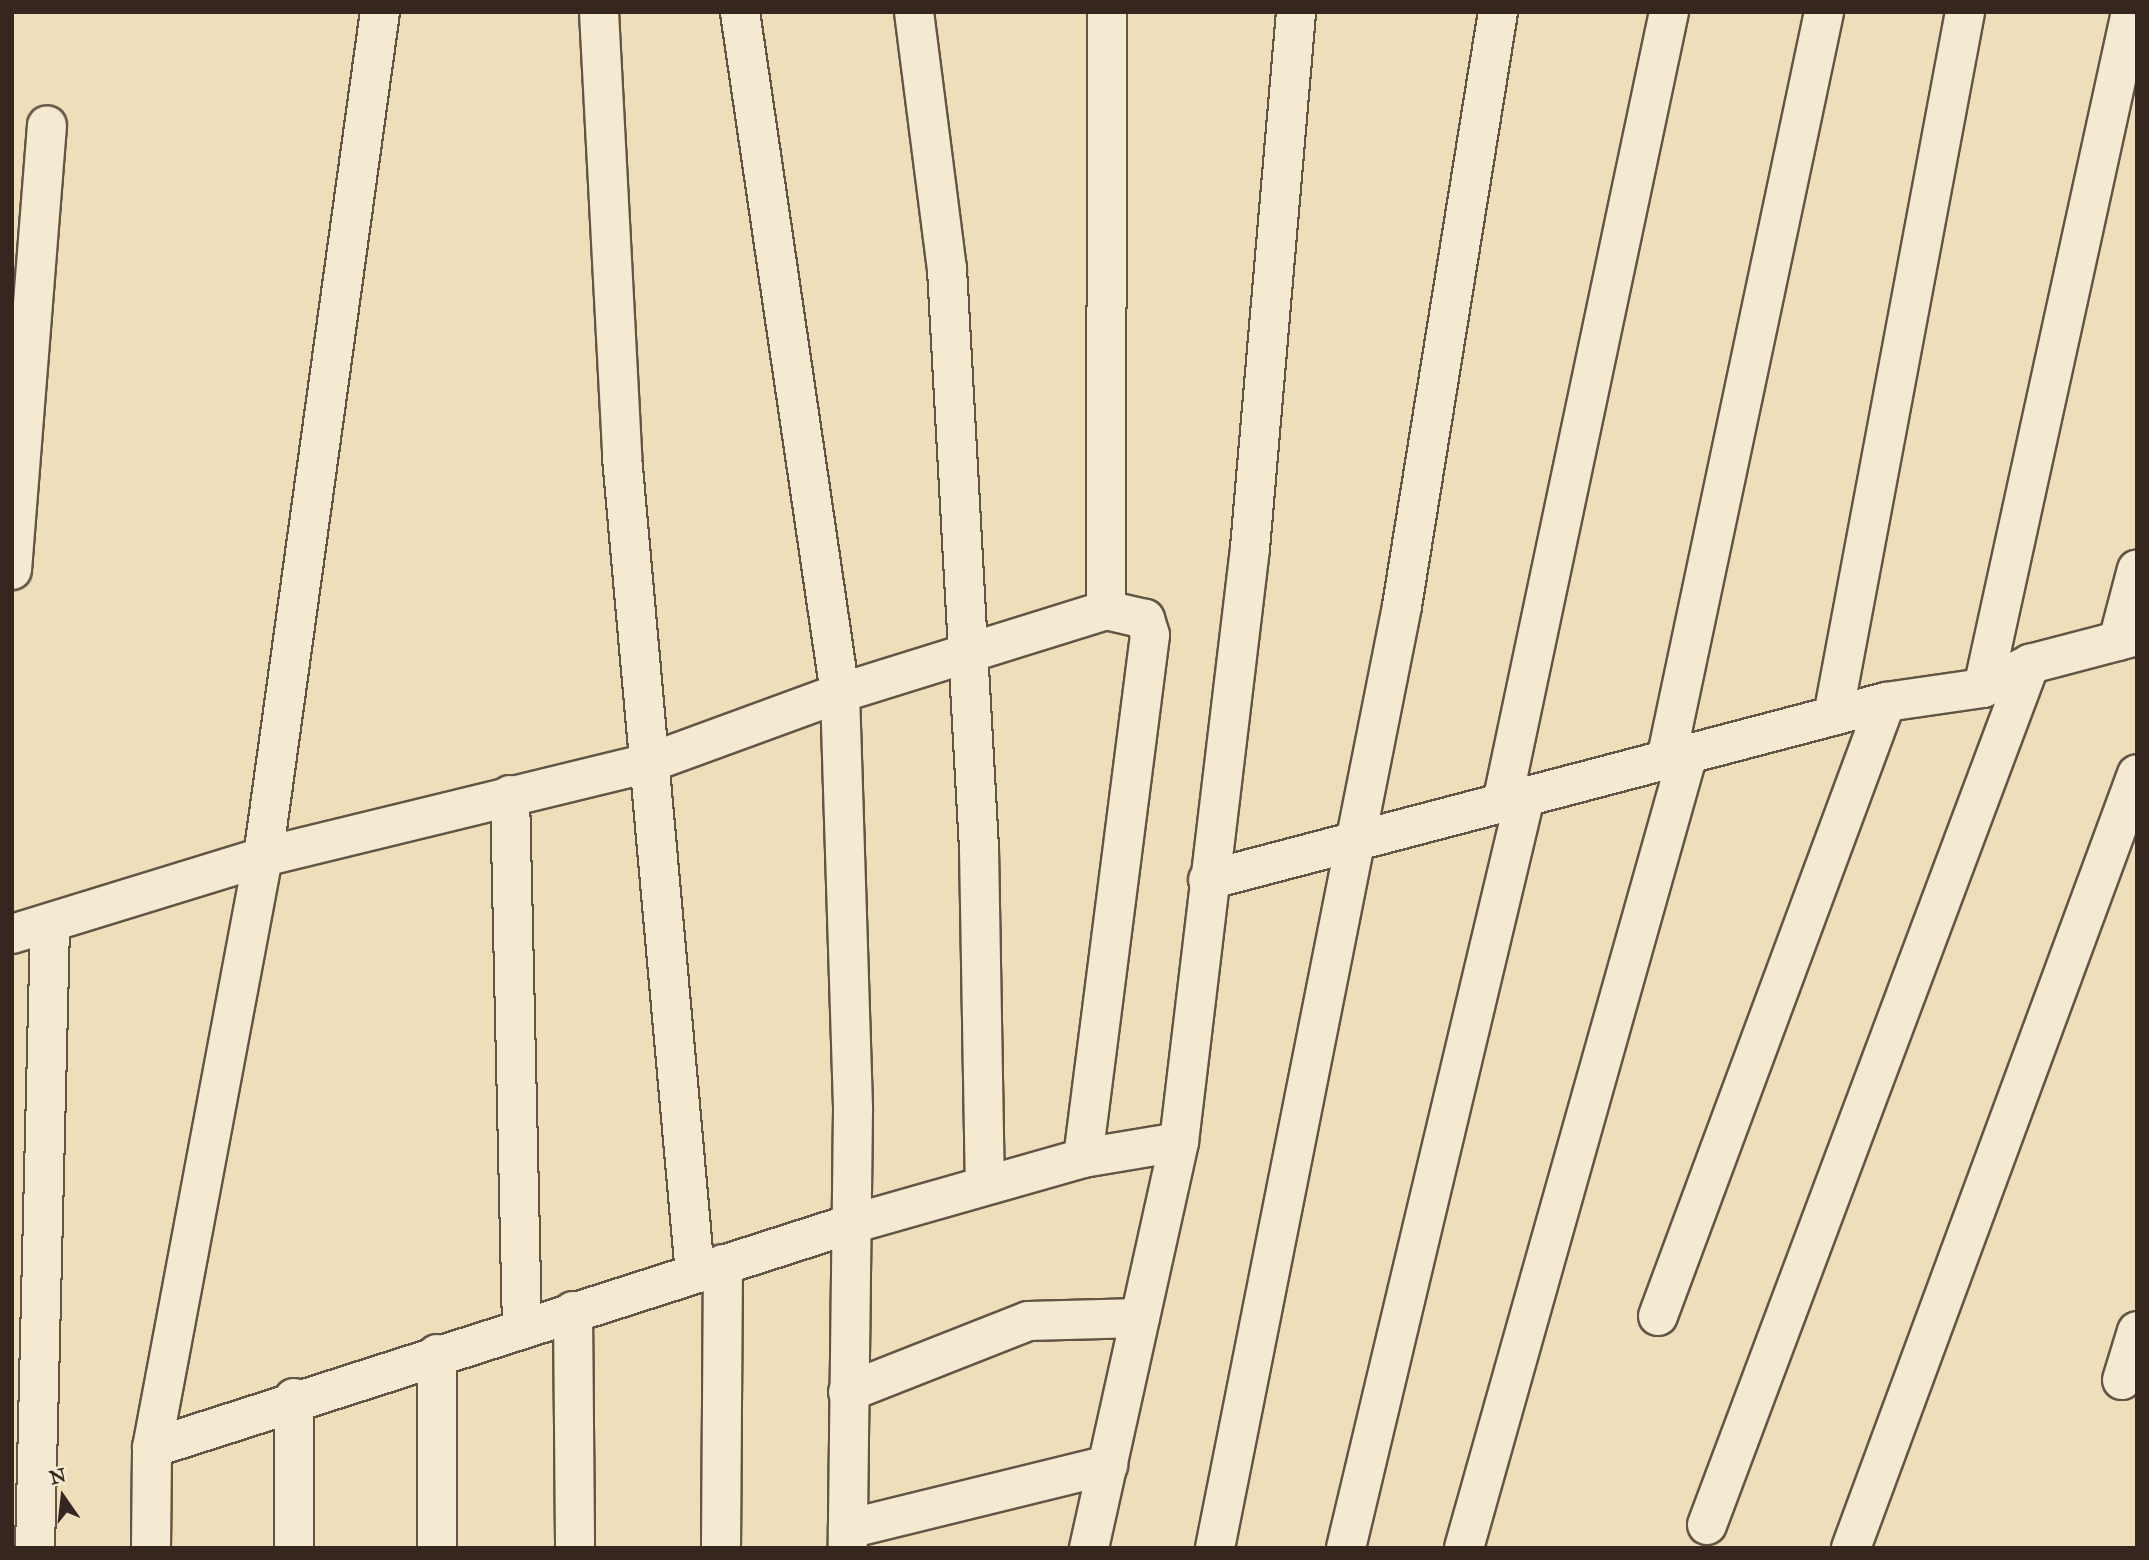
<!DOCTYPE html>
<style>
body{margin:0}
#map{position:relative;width:2149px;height:1560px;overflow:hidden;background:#eedeb9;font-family:"IM FELL Great Primer",serif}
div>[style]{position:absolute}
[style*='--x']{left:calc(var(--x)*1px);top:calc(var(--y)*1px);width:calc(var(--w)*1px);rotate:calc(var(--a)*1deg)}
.roads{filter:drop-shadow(2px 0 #635546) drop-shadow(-2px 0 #635546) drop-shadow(0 2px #635546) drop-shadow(0 -2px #635546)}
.minor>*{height:38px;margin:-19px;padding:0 19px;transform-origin:19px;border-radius:19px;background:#f4ead2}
span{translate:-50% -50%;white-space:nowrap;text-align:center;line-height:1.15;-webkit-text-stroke:7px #f4ead2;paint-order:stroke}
.frame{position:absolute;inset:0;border:14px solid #352720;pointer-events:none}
.north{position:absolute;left:28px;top:1462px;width:70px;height:70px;-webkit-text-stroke:5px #f4ead2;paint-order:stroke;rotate:346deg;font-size:19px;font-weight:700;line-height:28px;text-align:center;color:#352720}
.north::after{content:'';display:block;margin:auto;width:24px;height:32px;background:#352720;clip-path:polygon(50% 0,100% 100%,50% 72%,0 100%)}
</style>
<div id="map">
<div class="roads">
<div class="minor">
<div style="--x:599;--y:12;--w:446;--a:87"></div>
<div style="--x:622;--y:457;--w:820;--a:84.89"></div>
<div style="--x:740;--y:12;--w:688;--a:81.65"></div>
<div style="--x:840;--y:693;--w:418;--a:88.2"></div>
<div style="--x:853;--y:1111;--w:437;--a:90.7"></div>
<div style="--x:914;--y:12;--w:259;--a:82.7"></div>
<div style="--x:947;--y:269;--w:580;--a:86.84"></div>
<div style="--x:979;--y:848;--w:337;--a:89"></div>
<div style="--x:12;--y:570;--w:446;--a:-85.5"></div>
<div style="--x:2118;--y:641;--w:74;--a:-75.2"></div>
<div style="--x:1983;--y:688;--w:692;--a:-77.65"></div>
<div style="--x:1833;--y:716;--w:716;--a:-79.38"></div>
<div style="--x:1666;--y:760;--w:765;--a:-78.07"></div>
<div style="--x:510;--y:795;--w:532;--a:88.71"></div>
<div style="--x:1502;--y:803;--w:808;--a:-78.08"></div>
<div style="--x:1208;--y:880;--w:701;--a:-14.71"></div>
<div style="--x:1886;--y:702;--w:98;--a:-8.2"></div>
<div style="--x:1983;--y:688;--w:53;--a:-27.1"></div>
<div style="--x:2030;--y:664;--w:111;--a:-14.7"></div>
<div style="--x:12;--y:934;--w:263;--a:-17.1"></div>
<div style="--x:263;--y:857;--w:397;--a:-13.7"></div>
<div style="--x:649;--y:763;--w:203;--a:-20.1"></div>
<div style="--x:840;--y:693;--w:279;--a:-17.3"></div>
<div style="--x:1083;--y:1158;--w:527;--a:-82.7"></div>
<div style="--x:1150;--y:635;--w:17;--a:-107"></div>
<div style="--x:1145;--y:619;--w:40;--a:-167"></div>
<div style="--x:1106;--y:610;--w:598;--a:-89.9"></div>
<div style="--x:573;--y:1311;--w:237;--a:89.5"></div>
<div style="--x:1658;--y:1316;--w:655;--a:-69.63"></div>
<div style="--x:437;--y:1354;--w:194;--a:90"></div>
<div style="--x:2122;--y:1380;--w:51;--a:-73"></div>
<div style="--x:848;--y:1392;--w:193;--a:-21.5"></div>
<div style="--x:1028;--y:1321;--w:112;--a:-1.5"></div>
<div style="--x:294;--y:1398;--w:150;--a:90"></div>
<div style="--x:152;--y:1448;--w:731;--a:-17.77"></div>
<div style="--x:848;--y:1225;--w:244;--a:-15.9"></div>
<div style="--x:1083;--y:1158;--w:97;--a:-9.5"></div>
<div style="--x:1707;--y:1525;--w:920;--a:-69.44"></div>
<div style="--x:848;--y:1529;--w:268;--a:-13.8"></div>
<div style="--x:35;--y:1548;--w:621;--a:-88.62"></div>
<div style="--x:151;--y:1548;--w:100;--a:-89.4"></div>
<div style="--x:152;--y:1448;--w:601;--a:-79.36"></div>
<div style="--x:263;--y:857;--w:853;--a:-82.12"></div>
<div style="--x:721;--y:1548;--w:284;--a:-89.6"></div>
<div style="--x:1089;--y:1548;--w:416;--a:-77.5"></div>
<div style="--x:1179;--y:1142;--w:598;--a:-83.18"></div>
<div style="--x:1250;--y:548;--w:538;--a:-85.09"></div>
<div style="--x:1215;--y:1548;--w:960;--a:-78.77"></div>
<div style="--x:1402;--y:606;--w:602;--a:-80.82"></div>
<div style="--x:1346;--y:1548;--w:772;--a:-76.59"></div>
<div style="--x:1464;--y:1548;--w:825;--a:-74.25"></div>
<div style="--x:1851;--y:1548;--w:825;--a:-69.72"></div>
</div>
</div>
<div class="frame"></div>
<div class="north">N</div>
</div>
